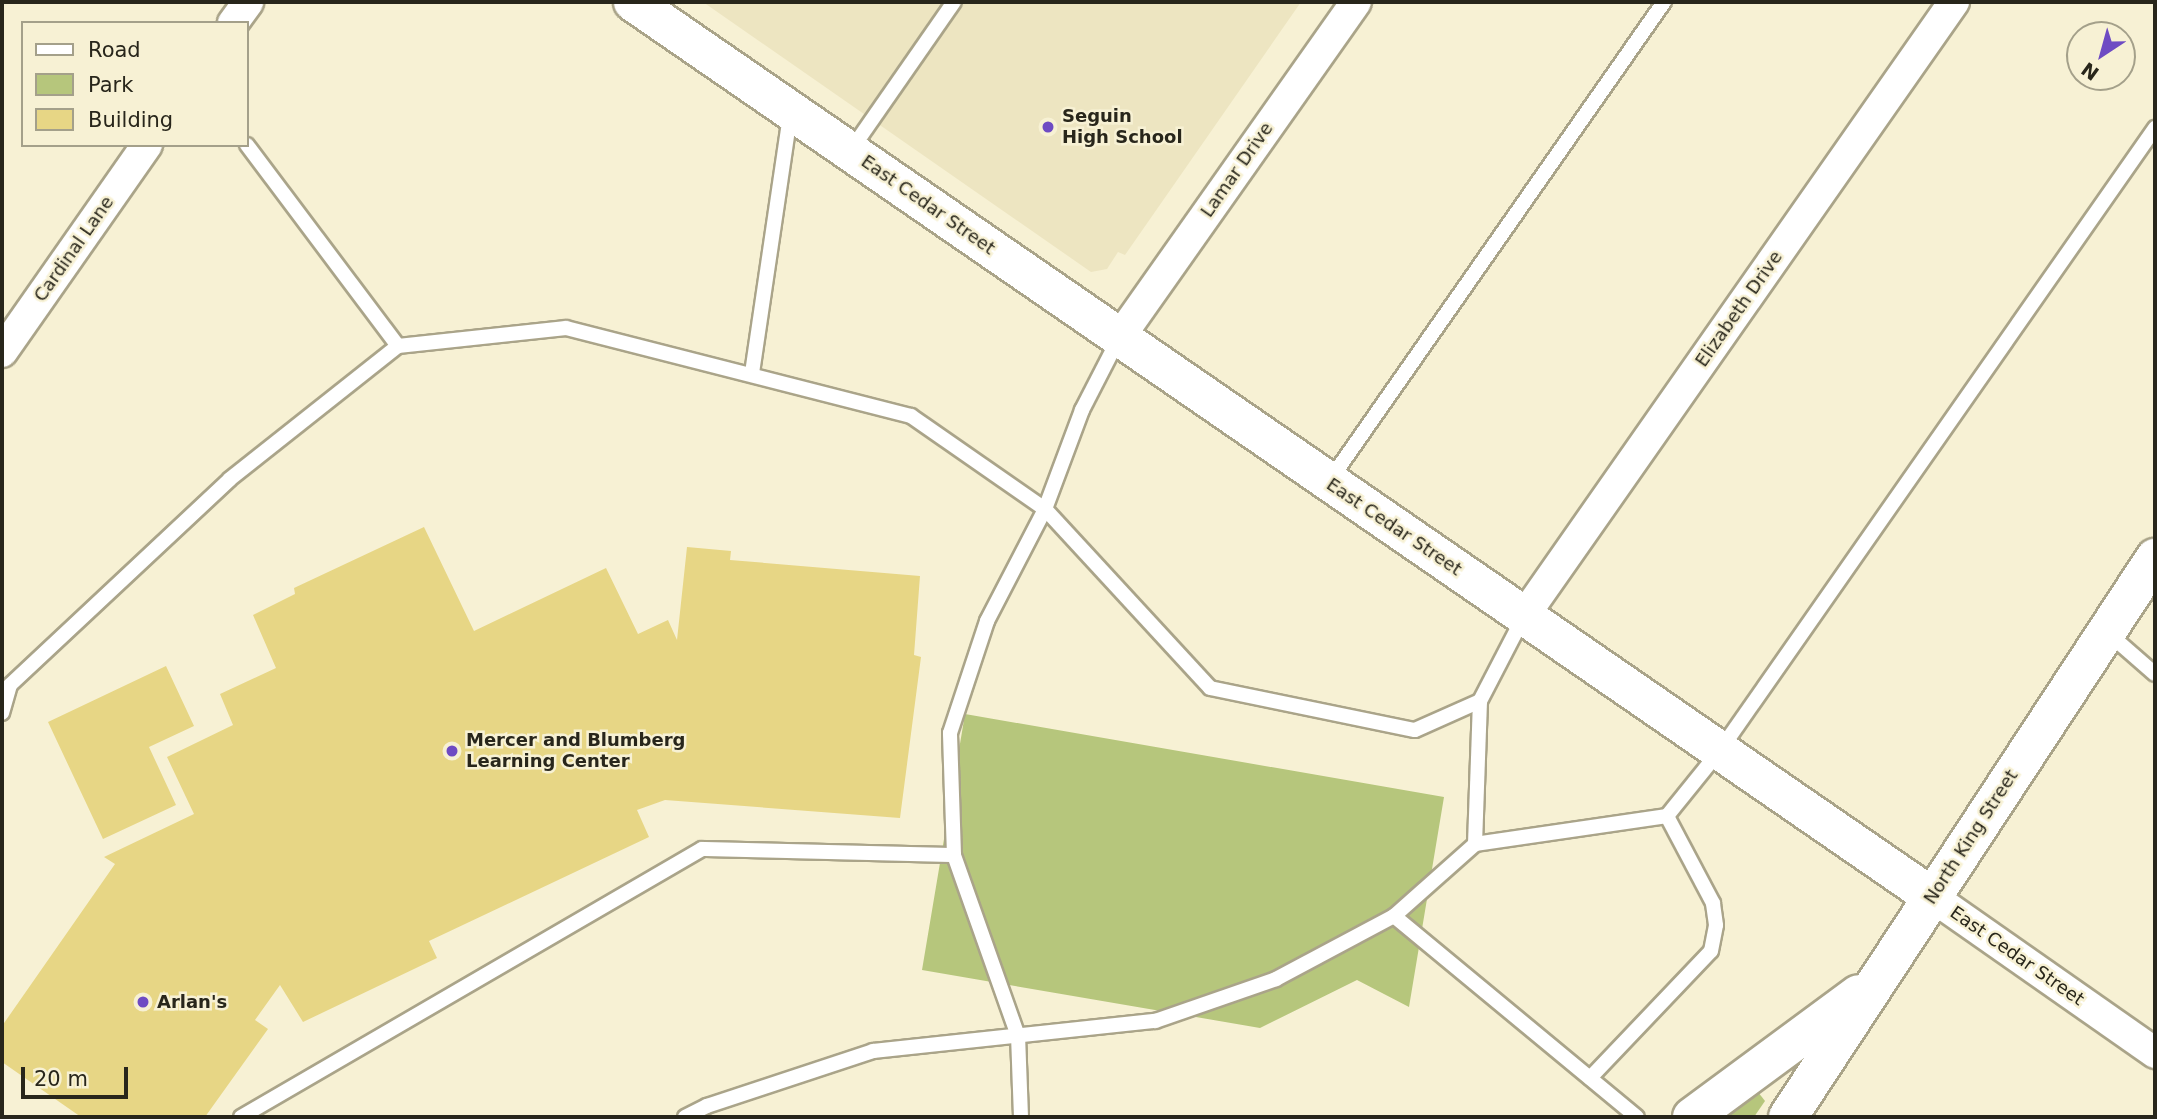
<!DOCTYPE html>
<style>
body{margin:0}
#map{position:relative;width:2157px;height:1119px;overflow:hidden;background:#f7f1d4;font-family:"DejaVu Sans",sans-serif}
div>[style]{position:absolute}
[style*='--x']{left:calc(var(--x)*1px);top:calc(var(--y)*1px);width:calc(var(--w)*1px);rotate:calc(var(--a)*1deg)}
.built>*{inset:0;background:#ede5c1}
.green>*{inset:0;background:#b6c67c}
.building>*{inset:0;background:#e7d685}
.roads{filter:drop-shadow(2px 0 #aaa489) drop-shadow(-2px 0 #aaa489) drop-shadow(0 2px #aaa489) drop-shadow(0 -2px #aaa489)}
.lane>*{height:14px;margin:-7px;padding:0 7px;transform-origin:7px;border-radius:7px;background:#fff}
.street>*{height:30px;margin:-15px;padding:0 15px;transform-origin:15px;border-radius:15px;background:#fff}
.secondary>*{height:38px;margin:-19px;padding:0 19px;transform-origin:19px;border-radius:19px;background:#fff}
.dots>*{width:19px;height:19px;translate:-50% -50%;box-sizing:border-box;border:4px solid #f7f1d4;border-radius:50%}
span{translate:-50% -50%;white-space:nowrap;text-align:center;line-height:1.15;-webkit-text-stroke:5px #f7f1d4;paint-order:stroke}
.poi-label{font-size:18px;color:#28261b;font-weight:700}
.left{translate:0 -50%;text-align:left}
.street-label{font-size:18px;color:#28261b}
.frame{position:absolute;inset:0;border:4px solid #28261b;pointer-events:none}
.legend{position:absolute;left:21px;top:21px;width:228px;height:126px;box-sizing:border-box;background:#f7f1d4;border:2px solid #a4a08a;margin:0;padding:9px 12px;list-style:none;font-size:21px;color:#28261b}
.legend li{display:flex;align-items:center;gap:14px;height:35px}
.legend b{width:35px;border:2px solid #a4a08a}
.north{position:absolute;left:2066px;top:21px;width:70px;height:70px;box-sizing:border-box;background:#f7f1d4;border:2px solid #a4a08a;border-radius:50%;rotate:216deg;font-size:19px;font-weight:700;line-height:28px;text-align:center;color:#28261b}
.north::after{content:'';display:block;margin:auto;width:24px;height:32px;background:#6e4bc3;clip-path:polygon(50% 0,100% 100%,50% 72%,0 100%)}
.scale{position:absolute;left:21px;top:1067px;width:107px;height:32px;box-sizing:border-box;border:4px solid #28261b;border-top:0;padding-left:9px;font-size:21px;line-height:24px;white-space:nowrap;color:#28261b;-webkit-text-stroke:5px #f7f1d4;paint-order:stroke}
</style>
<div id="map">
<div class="built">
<div style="clip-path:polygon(703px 2px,1301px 2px,1125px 255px,1118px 252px,1107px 269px,1091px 272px)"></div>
</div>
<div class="green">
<div style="clip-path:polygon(965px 714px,1444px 797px,1409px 1007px,1357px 980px,1260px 1028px,922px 970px)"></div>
<div style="clip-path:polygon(1758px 1092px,1765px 1101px,1754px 1117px,1725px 1117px)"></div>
</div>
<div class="building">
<div style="clip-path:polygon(424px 527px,474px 631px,606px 568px,638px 634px,668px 620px,677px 640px,687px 547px,731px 551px,730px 560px,920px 576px,914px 655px,921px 657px,900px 818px,665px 800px,637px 810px,649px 837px,429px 941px,437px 958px,303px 1022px,280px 985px,255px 1020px,268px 1029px,205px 1117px,81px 1117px,2px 1062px,2px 1026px,115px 864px,104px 857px,194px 814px,167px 757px,233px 725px,220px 694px,276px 668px,253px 615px,295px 594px,294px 588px)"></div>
<div style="clip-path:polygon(166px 666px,194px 726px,149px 747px,176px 805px,103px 839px,48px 722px)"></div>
</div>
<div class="roads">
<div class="lane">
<div style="--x:247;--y:145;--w:251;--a:53.1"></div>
<div style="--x:851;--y:150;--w:180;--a:-55.2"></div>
<div style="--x:752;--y:373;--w:261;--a:-81.6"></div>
<div style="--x:1330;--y:480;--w:583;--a:-55.06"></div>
<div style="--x:2108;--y:633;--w:62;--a:41.1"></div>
<div style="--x:2;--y:713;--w:29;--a:-74"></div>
<div style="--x:10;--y:685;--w:301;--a:-43.1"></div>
<div style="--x:230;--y:479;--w:214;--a:-38.4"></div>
<div style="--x:398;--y:346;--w:169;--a:-6.1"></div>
<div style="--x:566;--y:328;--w:356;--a:14.3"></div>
<div style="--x:911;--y:416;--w:163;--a:34.8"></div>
<div style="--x:1045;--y:509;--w:243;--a:47.3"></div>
<div style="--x:1210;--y:688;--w:209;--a:11.6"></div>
<div style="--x:1415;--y:730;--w:71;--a:-24"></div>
<div style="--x:1480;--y:701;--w:93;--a:-62.6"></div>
<div style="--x:1475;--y:844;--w:194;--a:-8.3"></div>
<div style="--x:1667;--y:816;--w:86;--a:-51.1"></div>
<div style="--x:1721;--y:749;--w:758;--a:-55.05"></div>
<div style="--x:1394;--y:916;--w:315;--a:39.6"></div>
<div style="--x:1590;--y:1078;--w:175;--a:-46.4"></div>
<div style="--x:1711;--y:951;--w:26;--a:-79"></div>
<div style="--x:1716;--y:925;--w:22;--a:-98"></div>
<div style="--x:1713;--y:903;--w:98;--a:-117.9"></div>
<div style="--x:241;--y:1117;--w:533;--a:-30.17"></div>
<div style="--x:702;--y:849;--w:252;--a:1.4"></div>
<div style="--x:685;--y:1117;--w:25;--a:-27"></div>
<div style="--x:707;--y:1106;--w:175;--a:-18.3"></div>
<div style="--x:873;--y:1051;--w:284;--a:-6.1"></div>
<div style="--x:1155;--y:1021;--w:128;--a:-19.1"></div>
<div style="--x:1276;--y:979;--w:134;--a:-28.1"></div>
<div style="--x:1394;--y:916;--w:108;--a:-41.6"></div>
<div style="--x:1475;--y:844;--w:143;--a:-88"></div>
<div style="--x:1021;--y:1117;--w:81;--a:-92.1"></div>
<div style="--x:1018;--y:1036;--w:192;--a:-109.5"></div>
<div style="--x:954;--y:855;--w:122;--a:-91.9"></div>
<div style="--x:950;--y:733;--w:118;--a:-71.7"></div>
<div style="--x:987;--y:621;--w:126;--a:-62.6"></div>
<div style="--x:1045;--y:509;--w:106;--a:-69.5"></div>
<div style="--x:1082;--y:410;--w:79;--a:-62.8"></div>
</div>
<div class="street">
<div style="--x:233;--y:23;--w:26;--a:-54"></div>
<div style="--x:1119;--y:338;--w:411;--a:-54.8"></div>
<div style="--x:2;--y:352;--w:253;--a:-55"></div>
<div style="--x:1524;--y:616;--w:750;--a:-55"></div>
<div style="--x:1931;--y:896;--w:274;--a:35"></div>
</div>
<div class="secondary">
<div style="--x:633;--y:2;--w:1576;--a:34.56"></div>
<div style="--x:1692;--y:1117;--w:207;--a:-36.4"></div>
<div style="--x:1788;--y:1117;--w:669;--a:-56.71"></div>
</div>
</div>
<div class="dots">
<div style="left:1048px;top:127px;background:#6e4bc3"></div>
<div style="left:452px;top:751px;background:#6e4bc3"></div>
<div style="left:143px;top:1002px;background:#6e4bc3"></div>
</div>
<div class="poi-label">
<span class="left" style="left:1062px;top:127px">Seguin<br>High School</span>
<span class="left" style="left:466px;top:751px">Mercer and Blumberg<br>Learning Center</span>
<span class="left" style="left:157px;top:1002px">Arlan's</span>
</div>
<div class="street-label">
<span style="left:1237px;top:170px;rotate:-55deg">Lamar Drive</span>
<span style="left:928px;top:205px;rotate:35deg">East Cedar Street</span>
<span style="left:74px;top:249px;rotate:-55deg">Cardinal Lane</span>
<span style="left:1739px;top:309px;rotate:-55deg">Elizabeth Drive</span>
<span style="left:1394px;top:527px;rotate:34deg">East Cedar Street</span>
<span style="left:1971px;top:837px;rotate:-57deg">North King Street</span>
<span style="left:2017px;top:956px;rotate:35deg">East Cedar Street</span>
</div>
<div class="frame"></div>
<ul class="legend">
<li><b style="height:9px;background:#fff"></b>Road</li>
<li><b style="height:19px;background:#b6c67c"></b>Park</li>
<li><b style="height:19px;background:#e7d685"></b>Building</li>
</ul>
<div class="north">N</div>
<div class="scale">20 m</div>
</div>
